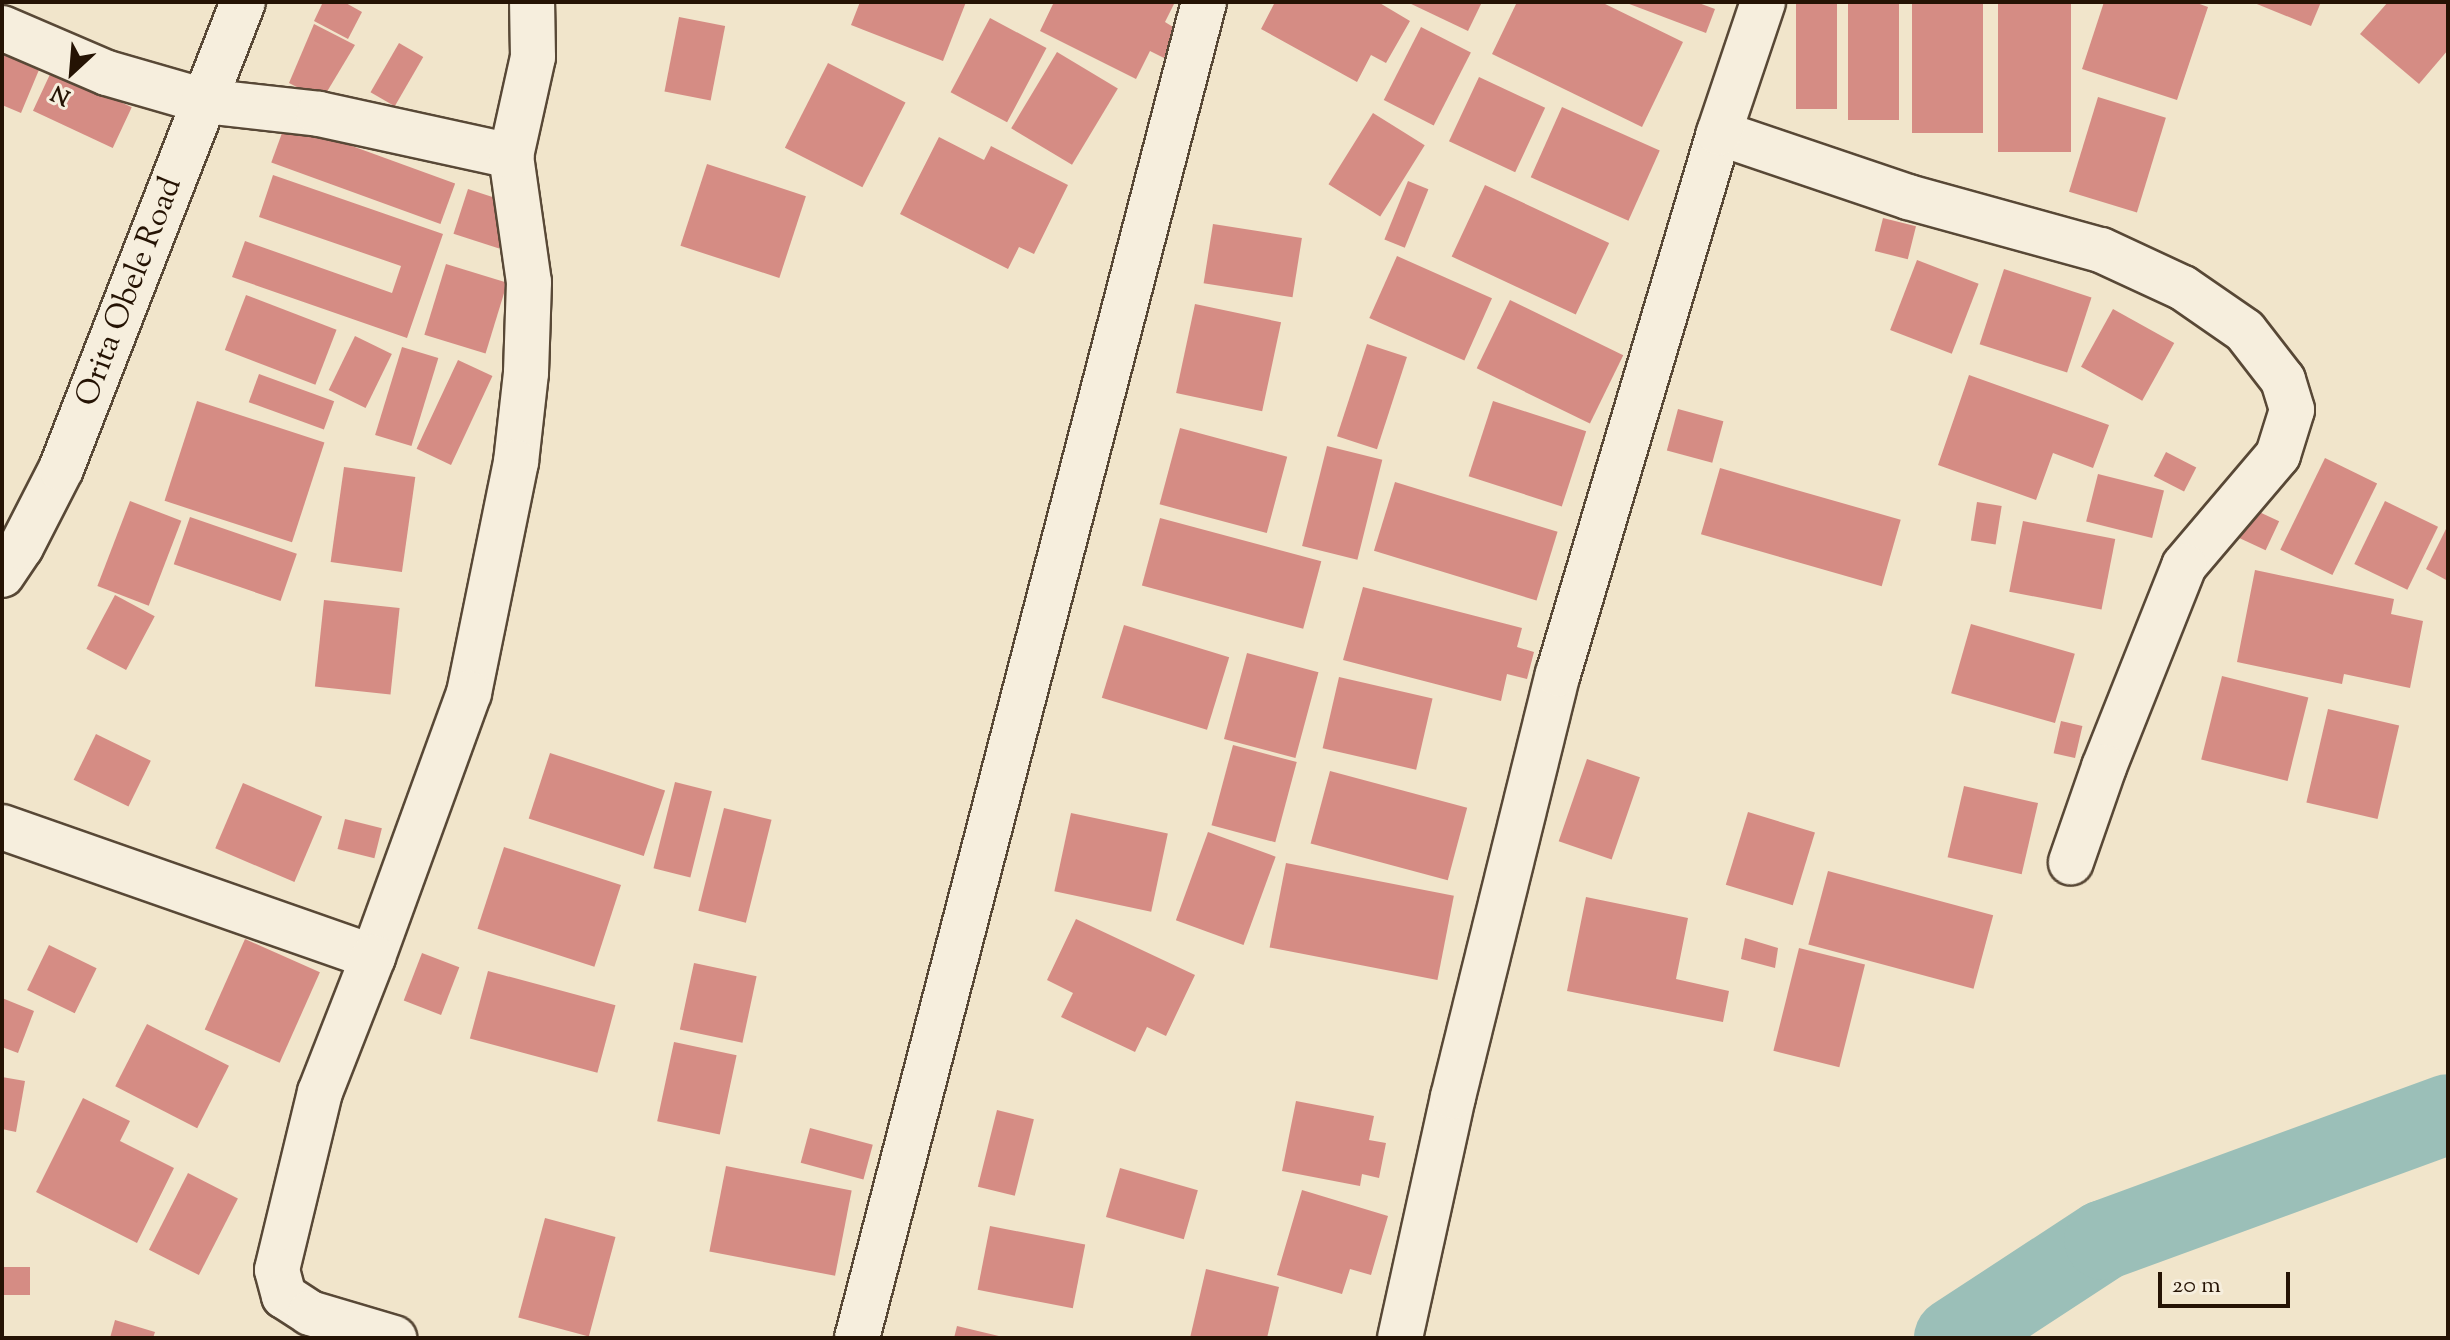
<!DOCTYPE html>
<style>
body{margin:0}
#map{position:relative;width:2450px;height:1340px;overflow:hidden;background:#f1e5cb;font-family:"Sorts Mill Goudy",serif}
div>[style]{position:absolute}
[style*='--x']{left:calc(var(--x)*1px);top:calc(var(--y)*1px);width:calc(var(--w)*1px);rotate:calc(var(--a)*1deg)}
.river>*{height:80px;margin:-40px;padding:0 40px;transform-origin:40px;border-radius:40px;background:#9bbfb8}
.building>*{inset:0;background:#d58c84;transform-origin:0 0}
.roads{filter:drop-shadow(2px 0 #584836) drop-shadow(-2px 0 #584836) drop-shadow(0 2px #584836) drop-shadow(0 -2px #584836)}
.minor>*{height:44px;margin:-22px;padding:0 22px;transform-origin:22px;border-radius:22px;background:#f6eedd}
.secondary>*{height:44px;margin:-22px;padding:0 22px;transform-origin:22px;border-radius:22px;background:#f6eedd}
span{translate:-50% -50%;white-space:nowrap;text-align:center;line-height:1.15;-webkit-text-stroke:8px #f6eedd;paint-order:stroke}
.street-label{font-size:32px;color:#251304}
.frame{position:absolute;inset:0;border:4px solid #251304;pointer-events:none}
.north{position:absolute;left:32px;top:32px;width:80px;height:80px;-webkit-text-stroke:6px #f6eedd;paint-order:stroke;rotate:206deg;font-size:22px;font-weight:700;line-height:32px;text-align:center;color:#251304}
.north::after{content:'';display:block;margin:auto;width:28px;height:36px;background:#251304;clip-path:polygon(50% 0,100% 100%,50% 72%,0 100%)}
.scale{position:absolute;left:2158px;top:1272px;width:132px;height:36px;box-sizing:border-box;border:4px solid #251304;border-top:0;padding-left:10px;font-size:24px;line-height:28px;white-space:nowrap;color:#251304;-webkit-text-stroke:6px #f6eedd;paint-order:stroke}
</style>
<div id="map">
<div class="river">
<div style="--x:1954;--y:1338;--w:179;--a:-33.2"></div>
<div style="--x:2104;--y:1240;--w:366;--a:-20.1"></div>
</div>
<div class="building">
<div style="clip-path:polygon(323px 2px,344px 2px,362px 12px,348px 39px,314px 21px)"></div>
<div style="clip-path:polygon(860px 2px,966px 2px,943px 61px,851px 25px)"></div>
<div style="clip-path:polygon(1054px 2px,1175px 2px,1165px 22px,1178px 30px,1164px 58px,1150px 51px,1136px 79px,1040px 31px)"></div>
<div style="clip-path:polygon(1275px 2px,1378px 2px,1410px 21px,1386px 63px,1371px 55px,1357px 82px,1261px 29px)"></div>
<div style="clip-path:polygon(1407px 2px,1482px 2px,1468px 31px)"></div>
<div style="clip-path:polygon(1517px 2px,1601px 2px,1683px 42px,1642px 127px,1492px 54px)"></div>
<div style="clip-path:polygon(1624px 2px,1696px 2px,1715px 9px,1706px 33px)"></div>
<div style="left:1796px;top:2px;width:41px;height:107px"></div>
<div style="left:1848px;top:2px;width:51px;height:118px"></div>
<div style="left:1912px;top:2px;width:71px;height:131px"></div>
<div style="left:1998px;top:2px;width:73px;height:150px"></div>
<div style="clip-path:polygon(2104px 2px,2194px 2px,2208px 7px,2177px 100px,2082px 69px)"></div>
<div style="clip-path:polygon(2252px 2px,2321px 2px,2311px 26px)"></div>
<div style="clip-path:polygon(2388px 2px,2448px 2px,2448px 50px,2419px 84px,2360px 34px)"></div>
<div style="left:679px;top:17px;width:47px;height:76px;rotate:11deg"></div>
<div style="left:990px;top:18px;width:64px;height:84px;rotate:28deg"></div>
<div style="clip-path:polygon(314px 24px,355px 45px,322px 100px,289px 83px)"></div>
<div style="left:1421px;top:27px;width:56px;height:82px;rotate:27deg"></div>
<div style="left:399px;top:43px;width:28px;height:57px;rotate:30deg"></div>
<div style="clip-path:polygon(2px 49px,41px 65px,21px 113px,2px 105px)"></div>
<div style="left:1057px;top:52px;width:71px;height:89px;rotate:31deg"></div>
<div style="left:828px;top:63px;width:87px;height:95px;rotate:27deg"></div>
<div style="left:52px;top:70px;width:88px;height:45px;rotate:25deg"></div>
<div style="left:1479px;top:77px;width:73px;height:71px;rotate:25deg"></div>
<div style="left:2098px;top:97px;width:71px;height:99px;rotate:17deg"></div>
<div style="left:1562px;top:107px;width:107px;height:77px;rotate:24deg"></div>
<div style="left:1373px;top:113px;width:61px;height:84px;rotate:32deg"></div>
<div style="left:286px;top:122px;width:180px;height:43px;rotate:20deg"></div>
<div style="clip-path:polygon(939px 137px,984px 160px,991px 146px,1068px 185px,1034px 254px,1019px 247px,1008px 269px,900px 214px)"></div>
<div style="left:707px;top:164px;width:104px;height:86px;rotate:18deg"></div>
<div style="clip-path:polygon(273px 175px,443px 234px,407px 338px,232px 277px,245px 241px,392px 293px,401px 266px,259px 217px)"></div>
<div style="left:1408px;top:181px;width:22px;height:63px;rotate:22deg"></div>
<div style="left:1485px;top:185px;width:137px;height:79px;rotate:25deg"></div>
<div style="left:468px;top:189px;width:48px;height:47px;rotate:18deg"></div>
<div style="left:1883px;top:218px;width:34px;height:34px;rotate:14deg"></div>
<div style="left:1213px;top:224px;width:90px;height:60px;rotate:9deg"></div>
<div style="left:1397px;top:256px;width:104px;height:68px;rotate:24deg"></div>
<div style="left:1917px;top:260px;width:66px;height:75px;rotate:21deg"></div>
<div style="left:446px;top:264px;width:64px;height:74px;rotate:17deg"></div>
<div style="left:2004px;top:269px;width:92px;height:79px;rotate:18deg"></div>
<div style="left:246px;top:295px;width:97px;height:59px;rotate:21deg"></div>
<div style="left:1510px;top:300px;width:126px;height:76px;rotate:26deg"></div>
<div style="left:1195px;top:304px;width:88px;height:91px;rotate:12deg"></div>
<div style="left:2113px;top:309px;width:70px;height:66px;rotate:29deg"></div>
<div style="left:355px;top:336px;width:41px;height:60px;rotate:26deg"></div>
<div style="left:1367px;top:344px;width:42px;height:97px;rotate:18deg"></div>
<div style="left:402px;top:347px;width:38px;height:92px;rotate:17deg"></div>
<div style="left:458px;top:360px;width:38px;height:98px;rotate:25deg"></div>
<div style="left:259px;top:374px;width:80px;height:30px;rotate:20deg"></div>
<div style="clip-path:polygon(1969px 375px,2109px 425px,2093px 468px,2053px 453px,2036px 500px,1938px 465px)"></div>
<div style="left:197px;top:401px;width:134px;height:105px;rotate:18deg"></div>
<div style="left:1493px;top:401px;width:98px;height:79px;rotate:18deg"></div>
<div style="left:1678px;top:409px;width:47px;height:43px;rotate:15deg"></div>
<div style="left:1180px;top:428px;width:111px;height:79px;rotate:15deg"></div>
<div style="left:1327px;top:446px;width:57px;height:103px;rotate:14deg"></div>
<div style="left:2166px;top:452px;width:34px;height:27px;rotate:27deg"></div>
<div style="left:2325px;top:458px;width:58px;height:102px;rotate:26deg"></div>
<div style="left:344px;top:467px;width:72px;height:96px;rotate:8deg"></div>
<div style="left:1720px;top:468px;width:188px;height:69px;rotate:16deg"></div>
<div style="left:2098px;top:474px;width:68px;height:49px;rotate:14deg"></div>
<div style="left:1395px;top:482px;width:170px;height:72px;rotate:17deg"></div>
<div style="left:130px;top:501px;width:55px;height:91px;rotate:21deg"></div>
<div style="left:2385px;top:501px;width:59px;height:70px;rotate:26deg"></div>
<div style="left:1977px;top:502px;width:25px;height:39px;rotate:9deg"></div>
<div style="left:2242px;top:504px;width:41px;height:32px;rotate:25deg"></div>
<div style="left:190px;top:517px;width:113px;height:50px;rotate:19deg"></div>
<div style="left:1160px;top:518px;width:167px;height:70px;rotate:15deg"></div>
<div style="left:2023px;top:521px;width:94px;height:72px;rotate:11deg"></div>
<div style="clip-path:polygon(2448px 525px,2448px 581px,2426px 569px)"></div>
<div style="clip-path:polygon(2255px 570px,2394px 599px,2391px 614px,2423px 621px,2410px 688px,2344px 674px,2342px 684px,2237px 662px)"></div>
<div style="clip-path:polygon(1363px 587px,1522px 628px,1517px 647px,1534px 652px,1527px 679px,1507px 674px,1501px 701px,1343px 660px)"></div>
<div style="left:115px;top:595px;width:45px;height:61px;rotate:28deg"></div>
<div style="left:324px;top:600px;width:76px;height:87px;rotate:6deg"></div>
<div style="left:1971px;top:624px;width:108px;height:72px;rotate:16deg"></div>
<div style="left:1124px;top:625px;width:110px;height:76px;rotate:17deg"></div>
<div style="left:1247px;top:653px;width:74px;height:89px;rotate:15deg"></div>
<div style="left:2222px;top:676px;width:89px;height:86px;rotate:14deg"></div>
<div style="left:1339px;top:677px;width:96px;height:73px;rotate:13deg"></div>
<div style="left:2328px;top:709px;width:73px;height:96px;rotate:13deg"></div>
<div style="left:2061px;top:721px;width:22px;height:33px;rotate:13deg"></div>
<div style="left:96px;top:734px;width:61px;height:51px;rotate:26deg"></div>
<div style="left:1233px;top:745px;width:66px;height:83px;rotate:15deg"></div>
<div style="left:550px;top:753px;width:121px;height:69px;rotate:18deg"></div>
<div style="left:1587px;top:759px;width:56px;height:87px;rotate:19deg"></div>
<div style="left:1330px;top:771px;width:142px;height:75px;rotate:15deg"></div>
<div style="left:675px;top:782px;width:38px;height:89px;rotate:14deg"></div>
<div style="left:243px;top:783px;width:86px;height:71px;rotate:23deg"></div>
<div style="left:1964px;top:786px;width:76px;height:73px;rotate:13deg"></div>
<div style="left:724px;top:808px;width:49px;height:106px;rotate:14deg"></div>
<div style="left:1748px;top:812px;width:70px;height:76px;rotate:17deg"></div>
<div style="left:1071px;top:813px;width:99px;height:80px;rotate:12deg"></div>
<div style="left:345px;top:819px;width:38px;height:31px;rotate:14deg"></div>
<div style="left:1208px;top:832px;width:72px;height:94px;rotate:20deg"></div>
<div style="left:504px;top:847px;width:123px;height:86px;rotate:18deg"></div>
<div style="left:1286px;top:863px;width:171px;height:86px;rotate:11deg"></div>
<div style="left:1828px;top:871px;width:171px;height:76px;rotate:15deg"></div>
<div style="clip-path:polygon(1586px 897px,1688px 918px,1676px 979px,1729px 991px,1723px 1022px,1567px 991px)"></div>
<div style="clip-path:polygon(1076px 919px,1195px 975px,1166px 1036px,1147px 1027px,1135px 1052px,1061px 1017px,1073px 993px,1047px 980px)"></div>
<div style="clip-path:polygon(1745px 938px,1778px 948px,1775px 968px,1741px 959px)"></div>
<div style="left:245px;top:939px;width:82px;height:99px;rotate:24deg"></div>
<div style="left:49px;top:945px;width:53px;height:50px;rotate:26deg"></div>
<div style="left:1799px;top:948px;width:68px;height:106px;rotate:14deg"></div>
<div style="left:422px;top:953px;width:40px;height:51px;rotate:21deg"></div>
<div style="left:694px;top:963px;width:64px;height:68px;rotate:12deg"></div>
<div style="left:488px;top:971px;width:132px;height:70px;rotate:15deg"></div>
<div style="clip-path:polygon(2px 998px,34px 1011px,18px 1053px,2px 1047px)"></div>
<div style="left:147px;top:1024px;width:92px;height:70px;rotate:27deg"></div>
<div style="left:674px;top:1042px;width:64px;height:81px;rotate:12deg"></div>
<div style="clip-path:polygon(2px 1077px,25px 1081px,16px 1132px,2px 1129px)"></div>
<div style="clip-path:polygon(83px 1098px,130px 1121px,120px 1141px,174px 1168px,137px 1243px,36px 1192px)"></div>
<div style="clip-path:polygon(1296px 1101px,1374px 1116px,1369px 1140px,1386px 1143px,1379px 1178px,1362px 1174px,1360px 1186px,1282px 1171px)"></div>
<div style="left:997px;top:1110px;width:38px;height:79px;rotate:14deg"></div>
<div style="left:810px;top:1128px;width:65px;height:36px;rotate:15deg"></div>
<div style="left:726px;top:1166px;width:128px;height:87px;rotate:11deg"></div>
<div style="left:1120px;top:1168px;width:81px;height:51px;rotate:16deg"></div>
<div style="left:188px;top:1173px;width:56px;height:86px;rotate:27deg"></div>
<div style="clip-path:polygon(1302px 1190px,1388px 1216px,1371px 1275px,1350px 1269px,1342px 1294px,1277px 1275px)"></div>
<div style="left:545px;top:1218px;width:73px;height:103px;rotate:15deg"></div>
<div style="left:990px;top:1226px;width:97px;height:65px;rotate:11deg"></div>
<div style="left:2px;top:1267px;width:28px;height:28px"></div>
<div style="clip-path:polygon(1206px 1269px,1279px 1287px,1267px 1338px,1190px 1338px)"></div>
<div style="clip-path:polygon(115px 1320px,155px 1332px,153px 1338px,110px 1338px)"></div>
<div style="clip-path:polygon(957px 1326px,1003px 1337px,1002px 1338px,954px 1338px)"></div>
</div>
<div class="roads">
<div class="minor">
<div style="--x:2;--y:28;--w:114;--a:23.2"></div>
<div style="--x:107;--y:73;--w:101;--a:16.1"></div>
<div style="--x:204;--y:101;--w:116;--a:6.4"></div>
<div style="--x:319;--y:114;--w:197;--a:12.3"></div>
<div style="--x:511;--y:156;--w:127;--a:81.9"></div>
<div style="--x:529;--y:282;--w:91;--a:91.9"></div>
<div style="--x:526;--y:373;--w:90;--a:96.4"></div>
<div style="--x:516;--y:462;--w:236;--a:101.5"></div>
<div style="--x:469;--y:693;--w:281;--a:110"></div>
<div style="--x:1719;--y:133;--w:200;--a:18.7"></div>
<div style="--x:1908;--y:197;--w:200;--a:15.4"></div>
<div style="--x:2101;--y:250;--w:90;--a:24.9"></div>
<div style="--x:2183;--y:288;--w:75;--a:34.7"></div>
<div style="--x:2245;--y:331;--w:62;--a:52.2"></div>
<div style="--x:2283;--y:380;--w:31;--a:73"></div>
<div style="--x:2292;--y:410;--w:47;--a:107.3"></div>
<div style="--x:2278;--y:455;--w:145;--a:130.3"></div>
<div style="--x:2184;--y:566;--w:216;--a:111.7"></div>
<div style="--x:2104;--y:767;--w:101;--a:109.2"></div>
<div style="--x:511;--y:156;--w:101;--a:-77.5"></div>
<div style="--x:533;--y:57;--w:55;--a:-91"></div>
<div style="--x:2;--y:827;--w:393;--a:19.3"></div>
<div style="--x:373;--y:957;--w:145;--a:111.4"></div>
<div style="--x:320;--y:1092;--w:183;--a:103.6"></div>
<div style="--x:277;--y:1270;--w:27;--a:75"></div>
<div style="--x:284;--y:1296;--w:31;--a:33"></div>
<div style="--x:310;--y:1313;--w:88;--a:16.6"></div>
<div style="--x:857;--y:1338;--w:1380;--a:-75.44"></div>
<div style="--x:1400;--y:1338;--w:247;--a:-77.6"></div>
<div style="--x:1453;--y:1097;--w:436;--a:-76.1"></div>
<div style="--x:1558;--y:674;--w:564;--a:-73.43"></div>
<div style="--x:1719;--y:133;--w:138;--a:-71.4"></div>
</div>
<div class="secondary">
<div style="--x:2;--y:575;--w:34;--a:-56"></div>
<div style="--x:21;--y:547;--w:88;--a:-62.9"></div>
<div style="--x:61;--y:469;--w:501;--a:-68.71"></div>
</div>
</div>
<div class="street-label">
<span style="left:130px;top:292px;rotate:-69deg">Orita Obele Road</span>
</div>
<div class="frame"></div>
<div class="north">N</div>
<div class="scale">20 m</div>
</div>
